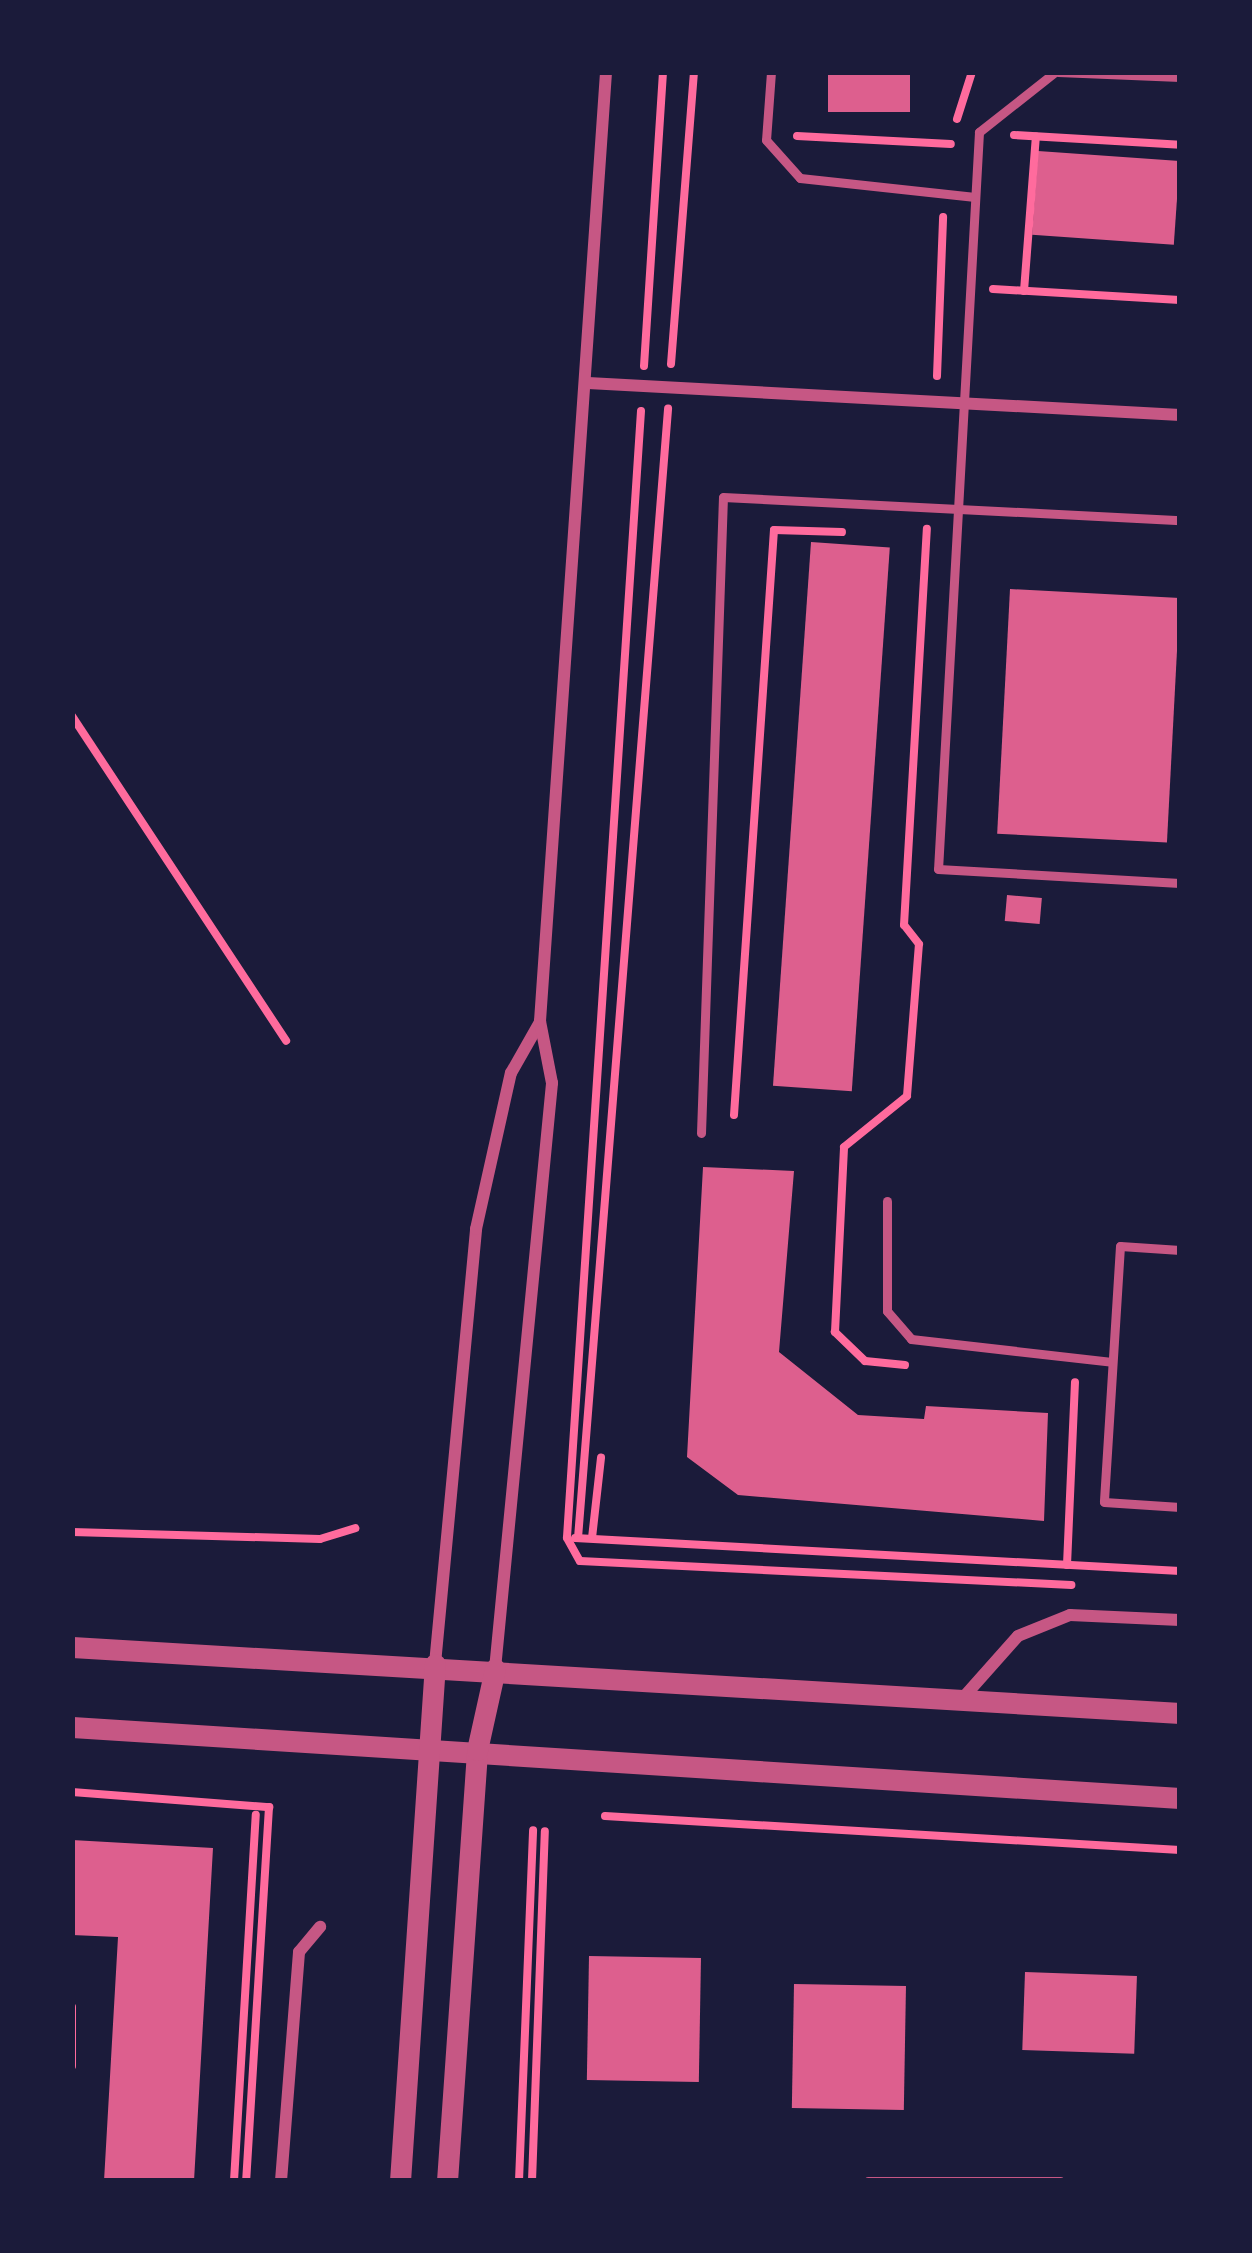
<!DOCTYPE html>
<style>
body{margin:0}
#map{position:relative;width:1252px;height:2253px;overflow:hidden;background:#1b1b3a;font-family:Lato,sans-serif}
div>[style]{position:absolute}
[style*='--x']{left:calc(var(--x)*1px);top:calc(var(--y)*1px);width:calc(var(--w)*1px);rotate:calc(var(--a)*1deg)}
.building>*{inset:0;background:#dd5f8e;transform-origin:0 0}
.path>*{height:8px;margin:-4px;padding:0 4px;transform-origin:4px;border-radius:4px;background:#ff6b9d}
.service>*{height:9px;margin:-4.5px;padding:0 4.5px;transform-origin:4.5px;border-radius:4.5px;background:#c65784}
.minor>*{height:12px;margin:-6px;padding:0 6px;transform-origin:6px;border-radius:6px;background:#c65784}
.tertiary>*{height:21px;margin:-10.5px;padding:0 10.5px;transform-origin:10.5px;border-radius:10.5px;background:#c65784}
span{translate:-50% -50%;white-space:nowrap;text-align:center;line-height:1.15;-webkit-text-stroke:12px #1b1b3a;paint-order:stroke}
.frame{position:absolute;inset:0;border:75px solid #1b1b3a;pointer-events:none}
</style>
<div id="map">
<div class="building">
<div style="left:828px;top:72px;width:82px;height:40px"></div>
<div style="left:1038px;top:151px;width:142px;height:84px;rotate:4deg"></div>
<div style="left:811px;top:542px;width:79px;height:545px;rotate:4deg"></div>
<div style="left:1010px;top:589px;width:170px;height:245px;rotate:3deg"></div>
<div style="left:1007px;top:895px;width:35px;height:26px;rotate:5deg"></div>
<div style="clip-path:polygon(703px 1167px,794px 1171px,779px 1352px,858px 1415px,924px 1419px,926px 1406px,1048px 1413px,1044px 1521px,738px 1495px,687px 1457px)"></div>
<div style="clip-path:polygon(72px 1840px,213px 1848px,194px 2181px,104px 2181px,118px 1937px,72px 1935px)"></div>
<div style="left:589px;top:1956px;width:112px;height:124px;rotate:1deg"></div>
<div style="left:1025px;top:1972px;width:112px;height:78px;rotate:2deg"></div>
<div style="left:794px;top:1984px;width:112px;height:124px;rotate:1deg"></div>
</div>
<div class="path">
<div style="--x:957;--y:119;--w:49;--a:-72.3"></div>
<div style="--x:1014;--y:135;--w:166;--a:3.4"></div>
<div style="--x:797;--y:136;--w:154;--a:3"></div>
<div style="--x:993;--y:289;--w:187;--a:3.4"></div>
<div style="--x:1024;--y:291;--w:155;--a:-85.6"></div>
<div style="--x:671;--y:364;--w:293;--a:-85.5"></div>
<div style="--x:644;--y:366;--w:295;--a:-86.3"></div>
<div style="--x:937;--y:376;--w:159;--a:-87.8"></div>
<div style="--x:641;--y:411;--w:1129;--a:93.76"></div>
<div style="--x:567;--y:1538;--w:26;--a:61"></div>
<div style="--x:580;--y:1561;--w:492;--a:2.8"></div>
<div style="--x:72;--y:716;--w:389;--a:56.6"></div>
<div style="--x:734;--y:1115;--w:586;--a:-86.09"></div>
<div style="--x:774;--y:530;--w:68;--a:1.7"></div>
<div style="--x:905;--y:1365;--w:40;--a:-174.3"></div>
<div style="--x:865;--y:1361;--w:42;--a:-136"></div>
<div style="--x:835;--y:1332;--w:185;--a:-87.2"></div>
<div style="--x:844;--y:1147;--w:81;--a:-39"></div>
<div style="--x:907;--y:1096;--w:152;--a:-85.5"></div>
<div style="--x:919;--y:944;--w:24;--a:-128"></div>
<div style="--x:904;--y:925;--w:397;--a:-86.7"></div>
<div style="--x:72;--y:1532;--w:248;--a:1.6"></div>
<div style="--x:320;--y:1539;--w:37;--a:-17"></div>
<div style="--x:575;--y:1538;--w:606;--a:3.12"></div>
<div style="--x:578;--y:1538;--w:1133;--a:-85.44"></div>
<div style="--x:592;--y:1538;--w:81;--a:-83.6"></div>
<div style="--x:1067;--y:1565;--w:183;--a:-87.5"></div>
<div style="--x:72;--y:1792;--w:198;--a:4.4"></div>
<div style="--x:269;--y:1807;--w:375;--a:93.5"></div>
<div style="--x:605;--y:1816;--w:576;--a:3.38"></div>
<div style="--x:72;--y:2007;--w:59;--a:90"></div>
<div style="--x:234;--y:2181;--w:367;--a:-86.6"></div>
<div style="--x:519;--y:2181;--w:351;--a:-87.7"></div>
<div style="--x:532;--y:2181;--w:350;--a:-87.9"></div>
</div>
<div class="service">
<div style="--x:771;--y:72;--w:68;--a:94.2"></div>
<div style="--x:766;--y:140;--w:51;--a:48.2"></div>
<div style="--x:800;--y:178;--w:176;--a:6.2"></div>
<div style="--x:1055;--y:72;--w:97;--a:141.7"></div>
<div style="--x:979;--y:132;--w:738;--a:93.18"></div>
<div style="--x:938;--y:869;--w:242;--a:3.3"></div>
<div style="--x:1058;--y:72;--w:122;--a:2.3"></div>
<div style="--x:701;--y:1133;--w:636;--a:-88.02"></div>
<div style="--x:723;--y:497;--w:458;--a:2.9"></div>
<div style="--x:887;--y:1201;--w:110;--a:90"></div>
<div style="--x:887;--y:1311;--w:37;--a:49"></div>
<div style="--x:911;--y:1339;--w:202;--a:6.5"></div>
<div style="--x:1180;--y:1250;--w:60;--a:-176.2"></div>
<div style="--x:1120;--y:1246;--w:256;--a:93.6"></div>
<div style="--x:1104;--y:1502;--w:76;--a:3.8"></div>
<div style="--x:868;--y:2181;--w:192;--a:0"></div>
</div>
<div class="minor">
<div style="--x:588;--y:383;--w:593;--a:3.09"></div>
<div style="--x:435;--y:1664;--w:437;--a:-84.6"></div>
<div style="--x:476;--y:1229;--w:160;--a:-77.4"></div>
<div style="--x:511;--y:1073;--w:59;--a:-60.4"></div>
<div style="--x:495;--y:1669;--w:589;--a:-84.44"></div>
<div style="--x:552;--y:1083;--w:63;--a:-101"></div>
<div style="--x:540;--y:1021;--w:951;--a:-86.02"></div>
<div style="--x:962;--y:1699;--w:84;--a:-48.4"></div>
<div style="--x:1018;--y:1636;--w:56;--a:-22"></div>
<div style="--x:1070;--y:1615;--w:110;--a:2.6"></div>
<div style="--x:281;--y:2181;--w:230;--a:-85.5"></div>
<div style="--x:299;--y:1952;--w:33;--a:-50"></div>
</div>
<div class="tertiary">
<div style="--x:72;--y:1647;--w:1110;--a:3.41"></div>
<div style="--x:72;--y:1727;--w:1110;--a:3.67"></div>
<div style="--x:400;--y:2181;--w:518;--a:-86.13"></div>
<div style="--x:447;--y:2181;--w:432;--a:-86"></div>
<div style="--x:477;--y:1750;--w:83;--a:-77.5"></div>
</div>
<div class="frame"></div>
</div>
